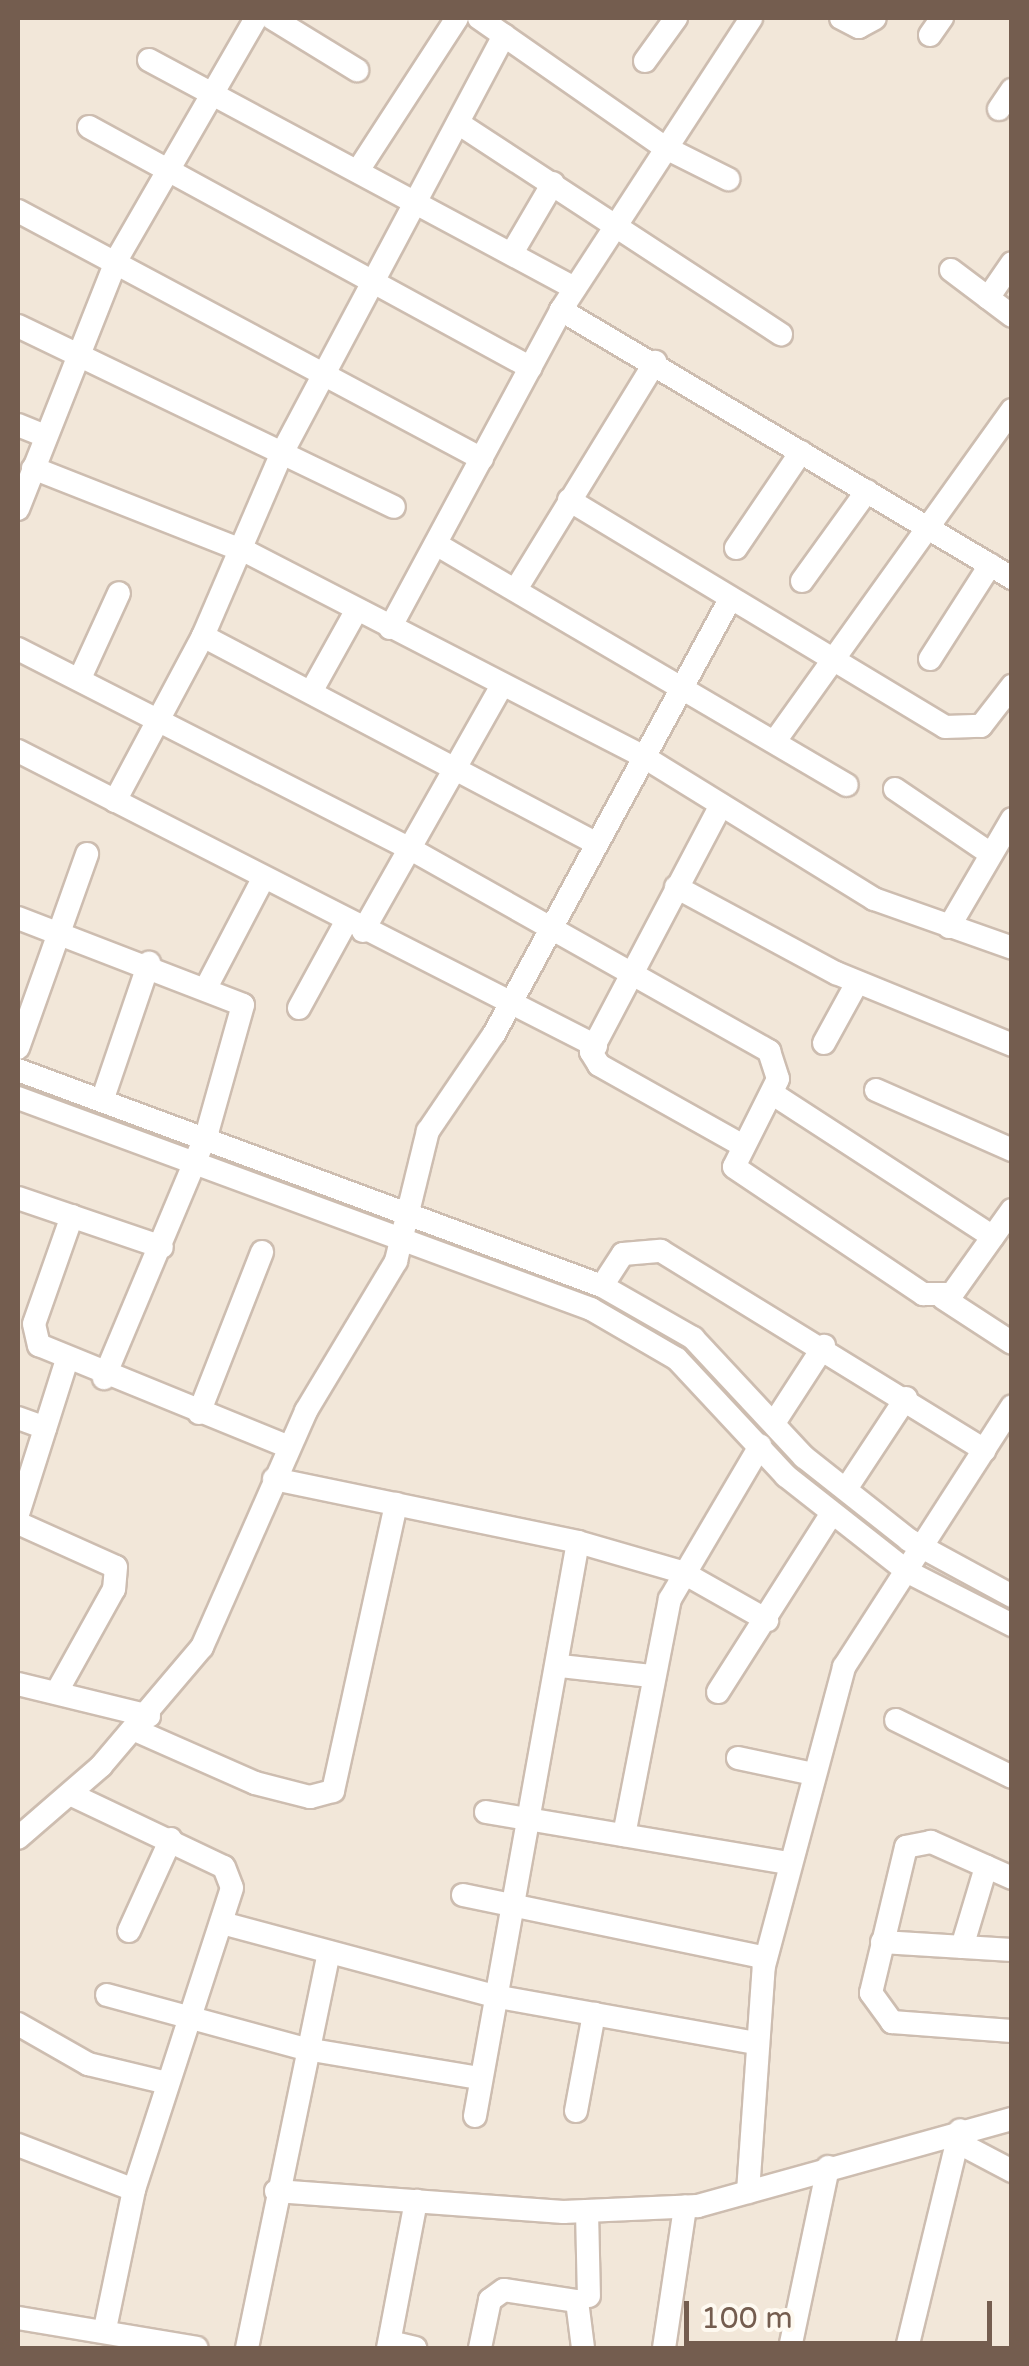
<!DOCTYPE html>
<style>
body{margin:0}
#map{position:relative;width:1029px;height:2366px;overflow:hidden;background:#fbf5ea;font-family:"Varela Round",sans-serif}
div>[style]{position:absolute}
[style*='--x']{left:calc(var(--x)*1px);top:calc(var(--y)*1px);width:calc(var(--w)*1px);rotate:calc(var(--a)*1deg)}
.residential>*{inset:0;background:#f2e7d9;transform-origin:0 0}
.roads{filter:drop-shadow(2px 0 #cdbdb0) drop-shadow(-2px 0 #cdbdb0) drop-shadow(0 2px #cdbdb0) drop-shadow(0 -2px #cdbdb0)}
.minor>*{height:22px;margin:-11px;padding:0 11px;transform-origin:11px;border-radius:11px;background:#fff}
span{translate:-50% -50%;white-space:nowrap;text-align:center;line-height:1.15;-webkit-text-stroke:9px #fef9f0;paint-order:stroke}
.frame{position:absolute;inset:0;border:20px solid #745d4f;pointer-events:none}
.scale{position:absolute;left:684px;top:2301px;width:308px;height:45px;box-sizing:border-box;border:5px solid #745d4f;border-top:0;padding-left:12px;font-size:30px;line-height:35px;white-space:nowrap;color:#745d4f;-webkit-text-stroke:8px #fef9f0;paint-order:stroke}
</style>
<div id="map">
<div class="residential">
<div style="left:18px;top:18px;width:993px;height:2330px"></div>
</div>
<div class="roads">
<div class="minor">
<div style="--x:272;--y:18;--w:100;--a:31.5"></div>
<div style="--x:479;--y:18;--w:226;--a:34.9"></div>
<div style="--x:664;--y:147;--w:72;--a:26.6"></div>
<div style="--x:841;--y:18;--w:20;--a:27"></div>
<div style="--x:859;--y:27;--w:18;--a:-29"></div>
<div style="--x:930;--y:35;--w:21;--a:-55"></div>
<div style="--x:149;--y:60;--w:483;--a:28.2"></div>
<div style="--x:645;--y:61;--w:53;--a:-54.2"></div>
<div style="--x:999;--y:109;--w:23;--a:-56"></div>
<div style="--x:458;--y:123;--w:386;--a:33.2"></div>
<div style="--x:89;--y:127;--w:503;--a:28.6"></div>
<div style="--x:359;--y:169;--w:180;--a:-57"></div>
<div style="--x:18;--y:211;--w:526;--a:28.12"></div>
<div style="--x:512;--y:253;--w:81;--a:-59.6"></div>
<div style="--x:951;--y:270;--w:76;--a:37"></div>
<div style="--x:988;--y:298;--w:42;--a:-55.6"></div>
<div style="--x:561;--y:310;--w:525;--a:30.72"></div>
<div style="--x:18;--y:326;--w:417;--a:25.7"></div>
<div style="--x:18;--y:425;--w:29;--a:22"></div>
<div style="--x:33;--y:468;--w:232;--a:21.5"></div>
<div style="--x:249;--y:553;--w:445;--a:27.3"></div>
<div style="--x:644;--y:757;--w:270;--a:31.7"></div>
<div style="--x:874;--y:899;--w:146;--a:19.5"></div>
<div style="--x:569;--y:500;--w:439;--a:31.1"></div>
<div style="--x:945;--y:727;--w:36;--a:-2"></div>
<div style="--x:981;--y:726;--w:51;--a:-52.2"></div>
<div style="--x:18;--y:509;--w:269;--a:-68.4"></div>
<div style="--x:117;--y:259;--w:278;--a:-60"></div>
<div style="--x:436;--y:544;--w:476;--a:30.4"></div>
<div style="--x:736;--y:548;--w:116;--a:-55.9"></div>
<div style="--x:802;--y:581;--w:111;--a:-54.2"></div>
<div style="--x:518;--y:586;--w:263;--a:-58.5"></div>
<div style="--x:390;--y:628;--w:361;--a:-61.7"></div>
<div style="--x:561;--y:310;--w:348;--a:-56.9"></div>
<div style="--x:203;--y:636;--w:443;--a:27.8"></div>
<div style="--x:18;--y:649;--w:436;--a:27"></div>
<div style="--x:407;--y:847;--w:416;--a:29.4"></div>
<div style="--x:769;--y:1051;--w:29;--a:72"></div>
<div style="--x:778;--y:1079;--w:98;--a:116.6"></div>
<div style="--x:734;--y:1167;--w:228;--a:33.9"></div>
<div style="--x:923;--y:1294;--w:29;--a:0"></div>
<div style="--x:952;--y:1294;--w:103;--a:-54.5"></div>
<div style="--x:930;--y:659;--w:112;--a:-57.4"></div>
<div style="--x:81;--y:676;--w:91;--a:-65.4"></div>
<div style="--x:311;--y:692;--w:93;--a:-60.9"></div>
<div style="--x:775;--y:741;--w:407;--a:-54.4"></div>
<div style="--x:18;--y:751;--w:649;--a:27.04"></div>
<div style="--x:895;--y:789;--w:116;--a:34.1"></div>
<div style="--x:115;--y:801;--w:187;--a:-61.9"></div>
<div style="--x:203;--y:636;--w:199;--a:-66.7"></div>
<div style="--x:282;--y:453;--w:473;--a:-62"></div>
<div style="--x:721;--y:805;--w:279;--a:117.8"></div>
<div style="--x:591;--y:1052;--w:15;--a:58"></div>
<div style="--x:599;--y:1065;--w:162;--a:29.3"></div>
<div style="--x:676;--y:887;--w:182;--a:28.3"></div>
<div style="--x:836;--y:973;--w:190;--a:22.2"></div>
<div style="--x:18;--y:918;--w:241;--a:21.1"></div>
<div style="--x:243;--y:1005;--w:133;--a:105.7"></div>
<div style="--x:207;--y:1133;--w:266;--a:112.8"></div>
<div style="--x:949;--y:927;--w:125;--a:-59.7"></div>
<div style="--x:363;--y:931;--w:283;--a:-60.5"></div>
<div style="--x:208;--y:984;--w:119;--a:-62.4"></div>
<div style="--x:299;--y:1008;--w:98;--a:-61.3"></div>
<div style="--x:824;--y:1043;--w:68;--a:-61.2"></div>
<div style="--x:18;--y:1048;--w:206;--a:-70.4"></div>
<div style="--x:18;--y:1070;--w:623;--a:20.3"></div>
<div style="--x:602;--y:1286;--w:105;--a:29.7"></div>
<div style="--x:693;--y:1338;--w:163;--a:47"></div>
<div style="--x:804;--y:1457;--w:134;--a:38.3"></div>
<div style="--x:909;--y:1540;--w:117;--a:28.5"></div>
<div style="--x:876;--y:1090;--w:149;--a:23.8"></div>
<div style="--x:773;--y:1094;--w:262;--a:33"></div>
<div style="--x:18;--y:1098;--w:611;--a:20.22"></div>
<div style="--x:591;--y:1309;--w:99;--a:30.2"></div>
<div style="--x:677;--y:1359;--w:160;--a:47"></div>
<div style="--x:786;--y:1476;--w:155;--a:38.2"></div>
<div style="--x:908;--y:1572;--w:117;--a:27"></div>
<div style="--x:103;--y:1098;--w:143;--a:-71.2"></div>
<div style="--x:18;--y:1198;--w:152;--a:18.8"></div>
<div style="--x:72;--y:1216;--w:114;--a:109.4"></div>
<div style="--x:34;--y:1324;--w:22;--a:77"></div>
<div style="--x:39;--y:1345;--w:270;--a:22.2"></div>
<div style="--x:602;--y:1286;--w:38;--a:-57"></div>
<div style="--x:623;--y:1254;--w:38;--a:-5"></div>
<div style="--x:661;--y:1251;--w:380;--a:31.6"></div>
<div style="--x:943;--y:1298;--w:82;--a:33.1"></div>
<div style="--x:199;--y:1413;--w:173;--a:-68.6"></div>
<div style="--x:18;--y:1418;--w:29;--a:20"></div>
<div style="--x:774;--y:1423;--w:92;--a:-57"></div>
<div style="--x:274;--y:1479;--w:310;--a:11.7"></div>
<div style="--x:578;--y:1542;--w:108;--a:16.1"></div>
<div style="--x:682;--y:1572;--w:98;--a:29.5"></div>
<div style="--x:846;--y:1489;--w:109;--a:-56.6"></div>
<div style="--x:18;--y:1514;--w:158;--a:-72.4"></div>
<div style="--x:18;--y:1523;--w:107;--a:24.2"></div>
<div style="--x:116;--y:1567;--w:22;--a:95"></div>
<div style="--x:114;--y:1589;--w:119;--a:119.1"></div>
<div style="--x:560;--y:1666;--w:92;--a:6.3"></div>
<div style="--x:18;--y:1684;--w:135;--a:13.7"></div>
<div style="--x:718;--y:1692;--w:212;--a:-57.5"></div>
<div style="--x:896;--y:1720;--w:129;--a:26.2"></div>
<div style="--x:135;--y:1730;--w:131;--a:23.8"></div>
<div style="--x:255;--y:1783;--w:57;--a:14.3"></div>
<div style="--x:310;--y:1797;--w:24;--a:-15"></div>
<div style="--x:333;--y:1791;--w:294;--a:-77.6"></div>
<div style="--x:738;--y:1758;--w:77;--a:12"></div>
<div style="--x:70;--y:1794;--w:170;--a:25.4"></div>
<div style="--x:224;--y:1867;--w:22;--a:69"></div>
<div style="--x:232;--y:1888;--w:318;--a:108"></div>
<div style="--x:134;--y:2190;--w:142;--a:101.8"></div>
<div style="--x:486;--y:1812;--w:307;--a:9.6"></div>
<div style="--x:624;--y:1835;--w:240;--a:-79"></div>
<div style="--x:670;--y:1599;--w:178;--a:-59.5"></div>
<div style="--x:18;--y:1838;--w:110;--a:-40.9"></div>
<div style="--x:101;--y:1766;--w:156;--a:-49.7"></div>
<div style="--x:202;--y:1647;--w:258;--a:-66.2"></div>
<div style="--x:306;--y:1411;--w:175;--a:-59"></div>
<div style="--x:396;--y:1261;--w:134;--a:-76.2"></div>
<div style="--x:428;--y:1131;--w:117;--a:-55.8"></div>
<div style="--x:494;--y:1034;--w:495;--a:-61.5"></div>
<div style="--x:1012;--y:1878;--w:89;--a:-156"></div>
<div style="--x:931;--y:1842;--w:25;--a:169"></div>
<div style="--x:906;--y:1847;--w:150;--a:103.5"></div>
<div style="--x:871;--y:1993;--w:36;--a:54"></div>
<div style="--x:892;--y:2022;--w:120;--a:4.3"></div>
<div style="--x:463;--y:1895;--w:309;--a:11.7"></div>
<div style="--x:222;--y:1923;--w:282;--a:15"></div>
<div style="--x:494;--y:1996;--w:264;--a:10.2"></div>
<div style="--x:129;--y:1931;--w:101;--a:-65.5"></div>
<div style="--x:882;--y:1942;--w:130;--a:3.5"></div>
<div style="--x:962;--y:1947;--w:84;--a:-73.3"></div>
<div style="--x:107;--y:1995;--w:206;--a:15.2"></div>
<div style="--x:306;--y:2049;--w:176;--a:9.5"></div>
<div style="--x:18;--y:2024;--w:81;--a:29.7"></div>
<div style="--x:88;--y:2064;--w:81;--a:13.5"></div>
<div style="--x:576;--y:2111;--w:99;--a:-79.5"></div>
<div style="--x:475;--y:2116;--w:583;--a:-79.83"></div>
<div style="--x:957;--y:2142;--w:62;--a:27.8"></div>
<div style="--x:18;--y:2145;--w:124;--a:21.2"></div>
<div style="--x:276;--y:2191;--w:288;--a:4.2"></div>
<div style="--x:563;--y:2212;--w:135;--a:-2.5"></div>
<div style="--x:698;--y:2206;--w:326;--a:-15.5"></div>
<div style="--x:748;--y:2192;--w:227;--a:-86"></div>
<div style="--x:764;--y:1966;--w:310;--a:-75"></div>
<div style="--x:844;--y:1667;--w:310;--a:-57.2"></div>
<div style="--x:587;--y:2211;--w:85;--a:88.7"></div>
<div style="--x:18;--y:2318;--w:181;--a:9.5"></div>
<div style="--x:390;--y:2342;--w:26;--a:13"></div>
<div style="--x:247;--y:2348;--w:404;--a:-78.3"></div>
<div style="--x:388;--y:2348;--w:150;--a:-79.2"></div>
<div style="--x:480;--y:2348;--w:49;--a:-78.2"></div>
<div style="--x:490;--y:2300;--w:17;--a:-36"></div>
<div style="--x:504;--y:2290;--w:74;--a:8.6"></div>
<div style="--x:577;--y:2301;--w:47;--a:82.7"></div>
<div style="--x:664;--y:2348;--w:143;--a:-81.5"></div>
<div style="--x:790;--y:2348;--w:185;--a:-78.1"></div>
<div style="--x:907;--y:2348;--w:224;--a:-76.3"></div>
</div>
</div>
<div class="frame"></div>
<div class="scale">100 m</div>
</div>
